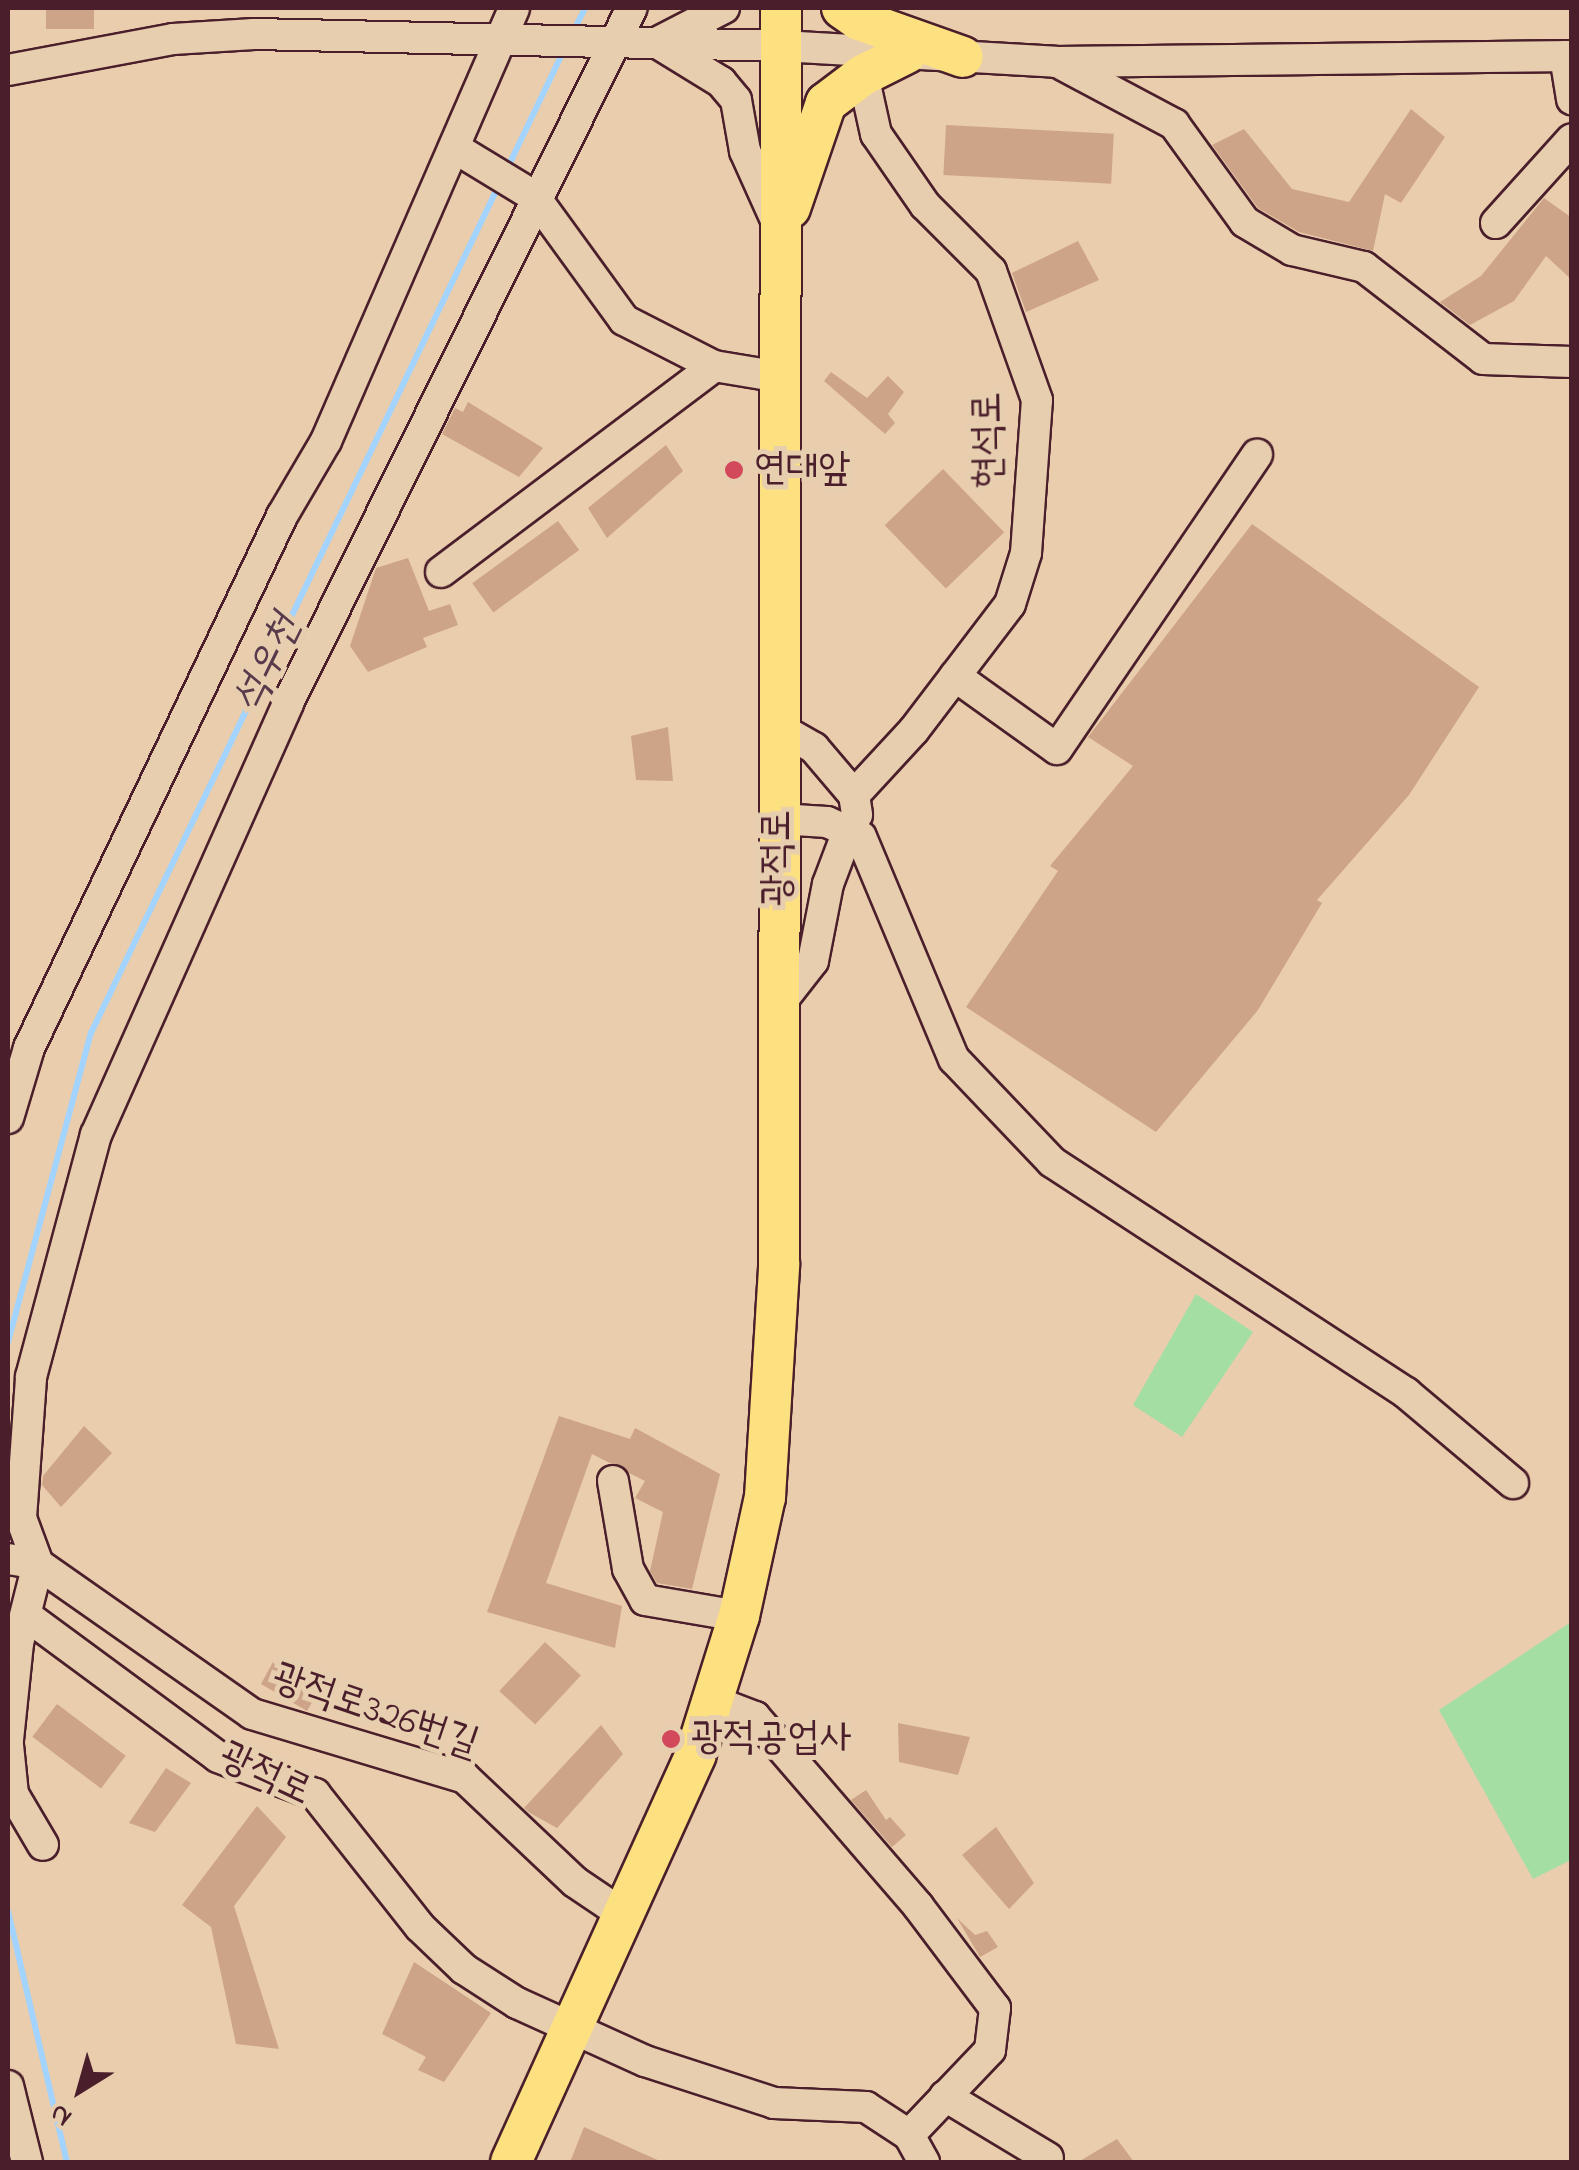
<!DOCTYPE html>
<meta charset="utf-8">
<style>
body{margin:0}
#map{position:relative;width:1579px;height:2170px;overflow:hidden;background:#e9cdac;font-family:"Indie Flower","Poor Story",sans-serif}
div>[style]{position:absolute}
[style*='--x']{left:calc(var(--x)*1px);top:calc(var(--y)*1px);width:calc(var(--w)*1px);rotate:calc(var(--a)*1deg)}
.green>*{inset:0;background:#a5dea2}
.stream>*{height:6px;margin:-3px;padding:0 3px;transform-origin:3px;border-radius:3px;background:#a3d3ff}
.building>*{inset:0;background:#cea488;transform-origin:0 0}
.roads{filter:drop-shadow(2px 0 #4a1f2b) drop-shadow(-2px 0 #4a1f2b) drop-shadow(0 2px #4a1f2b) drop-shadow(0 -2px #4a1f2b)}
.minor>*{height:30px;margin:-15px;padding:0 15px;transform-origin:15px;border-radius:15px;background:#e7ceaf}
.major>*{height:40px;margin:-20px;padding:0 20px;transform-origin:20px;border-radius:20px;background:#fde080}
.dots>*{width:28px;height:28px;translate:-50% -50%;box-sizing:border-box;border:5px solid #e7ceaf;border-radius:50%}
span{translate:-50% -50%;white-space:nowrap;text-align:center;line-height:1.15;-webkit-text-stroke:10px #e7ceaf;paint-order:stroke}
.street-label{font-size:40px;color:#4a1f2b}
.poi-label{font-size:40px;color:#4a1f2b}
.left{translate:0 -50%;text-align:left}
.water-label{font-size:42px;color:#573a4b;font-style:italic}
.frame{position:absolute;inset:0;border:10px solid #4a1f2b;pointer-events:none}
.north{position:absolute;left:30px;top:2040px;width:100px;height:100px;-webkit-text-stroke:8px #e7ceaf;paint-order:stroke;rotate:217deg;font-size:28px;font-weight:700;line-height:40px;text-align:center;color:#4a1f2b}
.north::after{content:'';display:block;margin:auto;width:35px;height:45px;background:#4a1f2b;clip-path:polygon(50% 0,100% 100%,50% 72%,0 100%)}
</style>
<div id="map">
<div class="green">
<div style="clip-path:polygon(1196px 1294px,1253px 1332px,1182px 1437px,1133px 1405px)"></div>
<div style="clip-path:polygon(1571px 1622px,1571px 1860px,1533px 1879px,1439px 1710px)"></div>
</div>
<div class="stream">
<div style="--x:573;--y:32;--w:27;--a:-63"></div>
<div style="--x:506;--y:171;--w:132;--a:-64.4"></div>
<div style="--x:8;--y:1342;--w:320;--a:-75"></div>
<div style="--x:91;--y:1033;--w:939;--a:-64.31"></div>
<div style="--x:8;--y:1911;--w:258;--a:76.8"></div>
</div>
<div class="building">
<div style="left:46px;top:8px;width:48px;height:21px"></div>
<div style="clip-path:polygon(1411px 109px,1445px 137px,1401px 203px,1385px 194px,1373px 251px,1299px 232px,1258px 208px,1212px 145px,1244px 129px,1292px 189px,1349px 202px)"></div>
<div style="left:946px;top:125px;width:168px;height:50px;rotate:3deg"></div>
<div style="clip-path:polygon(1544px 198px,1572px 218px,1572px 280px,1546px 256px,1514px 301px,1470px 325px,1440px 302px,1481px 276px)"></div>
<div style="clip-path:polygon(1078px 241px,1099px 280px,1026px 312px,1012px 273px)"></div>
<div style="clip-path:polygon(831px 372px,867px 398px,888px 376px,904px 392px,888px 414px,895px 423px,885px 434px,824px 381px)"></div>
<div style="clip-path:polygon(468px 402px,543px 448px,519px 477px,442px 434px,455px 408px,463px 412px)"></div>
<div style="clip-path:polygon(666px 445px,683px 471px,607px 538px,588px 508px)"></div>
<div style="left:943px;top:469px;width:88px;height:81px;rotate:46deg"></div>
<div style="left:558px;top:521px;width:36px;height:106px;rotate:54deg"></div>
<div style="clip-path:polygon(1252px 524px,1479px 687px,1409px 795px,1317px 900px,1322px 903px,1258px 1010px,1156px 1132px,966px 1007px,1058px 871px,1050px 866px,1133px 766px,1088px 737px)"></div>
<div style="clip-path:polygon(408px 558px,429px 611px,450px 604px,458px 625px,423px 638px,427px 647px,368px 672px,350px 646px,376px 568px)"></div>
<div style="clip-path:polygon(668px 727px,673px 781px,636px 780px,631px 736px)"></div>
<div style="clip-path:polygon(559px 1416px,630px 1439px,635px 1428px,720px 1474px,692px 1589px,657px 1583px,650px 1571px,663px 1512px,635px 1498px,645px 1481px,592px 1454px,546px 1583px,622px 1606px,615px 1648px,487px 1612px)"></div>
<div style="clip-path:polygon(84px 1426px,112px 1453px,61px 1507px,42px 1485px,43px 1476px)"></div>
<div style="left:545px;top:1642px;width:49px;height:67px;rotate:43deg"></div>
<div style="clip-path:polygon(273px 1662px,284px 1678px,288px 1664px,303px 1677px,308px 1668px,324px 1682px,307px 1711px,261px 1684px)"></div>
<div style="left:57px;top:1704px;width:86px;height:41px;rotate:37deg"></div>
<div style="clip-path:polygon(898px 1723px,970px 1737px,958px 1775px,899px 1762px)"></div>
<div style="clip-path:polygon(601px 1725px,623px 1754px,557px 1828px,530px 1813px,524px 1808px)"></div>
<div style="clip-path:polygon(166px 1768px,191px 1783px,155px 1832px,129px 1823px)"></div>
<div style="clip-path:polygon(866px 1790px,886px 1820px,890px 1817px,906px 1835px,892px 1847px,851px 1800px)"></div>
<div style="clip-path:polygon(257px 1806px,286px 1837px,234px 1906px,279px 2049px,236px 2044px,211px 1927px,182px 1905px)"></div>
<div style="clip-path:polygon(996px 1827px,1034px 1883px,1009px 1909px,962px 1855px)"></div>
<div style="clip-path:polygon(957px 1918px,975px 1935px,987px 1931px,998px 1947px,980px 1957px)"></div>
<div style="clip-path:polygon(414px 1962px,491px 2013px,444px 2082px,418px 2070px,426px 2057px,382px 2034px)"></div>
<div style="clip-path:polygon(584px 2127px,662px 2162px,570px 2162px)"></div>
<div style="clip-path:polygon(1117px 2139px,1134px 2162px,1078px 2162px)"></div>
</div>
<div class="roads">
<div class="minor">
<div style="--x:660;--y:41;--w:72;--a:-27.3"></div>
<div style="--x:659;--y:44;--w:73;--a:31.5"></div>
<div style="--x:721;--y:82;--w:23;--a:50"></div>
<div style="--x:736;--y:100;--w:52;--a:80"></div>
<div style="--x:745;--y:151;--w:76;--a:65.8"></div>
<div style="--x:1565;--y:56;--w:44;--a:80.8"></div>
<div style="--x:1063;--y:65;--w:126;--a:28"></div>
<div style="--x:1174;--y:124;--w:121;--a:54.1"></div>
<div style="--x:1245;--y:222;--w:55;--a:30.8"></div>
<div style="--x:1292;--y:250;--w:74;--a:13.3"></div>
<div style="--x:1364;--y:267;--w:150;--a:37.7"></div>
<div style="--x:1483;--y:359;--w:89;--a:1.9"></div>
<div style="--x:8;--y:70;--w:168;--a:-10.6"></div>
<div style="--x:173;--y:39;--w:81;--a:-3.5"></div>
<div style="--x:254;--y:34;--w:527;--a:1.3"></div>
<div style="--x:781;--y:46;--w:275;--a:3.3"></div>
<div style="--x:1056;--y:62;--w:516;--a:-0.67"></div>
<div style="--x:455;--y:148;--w:92;--a:31.3"></div>
<div style="--x:534;--y:196;--w:153;--a:54"></div>
<div style="--x:624;--y:320;--w:101;--a:27.1"></div>
<div style="--x:714;--y:366;--w:67;--a:9.5"></div>
<div style="--x:1496;--y:223;--w:113;--a:-47.9"></div>
<div style="--x:441;--y:572;--w:342;--a:-37"></div>
<div style="--x:955;--y:676;--w:125;--a:35.6"></div>
<div style="--x:1057;--y:749;--w:356;--a:-55.8"></div>
<div style="--x:779;--y:728;--w:40;--a:29.7"></div>
<div style="--x:814;--y:748;--w:62;--a:49.6"></div>
<div style="--x:854;--y:795;--w:20;--a:81"></div>
<div style="--x:854;--y:795;--w:88;--a:-47.3"></div>
<div style="--x:914;--y:730;--w:158;--a:-52.7"></div>
<div style="--x:1010;--y:604;--w:53;--a:-72.6"></div>
<div style="--x:1026;--y:553;--w:153;--a:-85.9"></div>
<div style="--x:1037;--y:400;--w:137;--a:-109.6"></div>
<div style="--x:991;--y:271;--w:93;--a:-135"></div>
<div style="--x:925;--y:205;--w:86;--a:-124.6"></div>
<div style="--x:876;--y:134;--w:60;--a:-102.4"></div>
<div style="--x:779;--y:819;--w:48;--a:3.6"></div>
<div style="--x:827;--y:822;--w:37;--a:24"></div>
<div style="--x:861;--y:837;--w:241;--a:67.3"></div>
<div style="--x:954;--y:1059;--w:142;--a:46.4"></div>
<div style="--x:1052;--y:1162;--w:423;--a:33.1"></div>
<div style="--x:1406;--y:1393;--w:140;--a:40.1"></div>
<div style="--x:777;--y:1007;--w:58;--a:-52"></div>
<div style="--x:813;--y:961;--w:78;--a:-79"></div>
<div style="--x:828;--y:884;--w:57;--a:-69.3"></div>
<div style="--x:8;--y:1118;--w:73;--a:-73.3"></div>
<div style="--x:29;--y:1048;--w:589;--a:-64.57"></div>
<div style="--x:282;--y:516;--w:87;--a:-59.6"></div>
<div style="--x:326;--y:441;--w:472;--a:-66.5"></div>
<div style="--x:613;--y:1481;--w:89;--a:80.3"></div>
<div style="--x:628;--y:1569;--w:35;--a:61"></div>
<div style="--x:645;--y:1600;--w:95;--a:9.7"></div>
<div style="--x:8;--y:1559;--w:30;--a:9"></div>
<div style="--x:38;--y:1564;--w:261;--a:35"></div>
<div style="--x:252;--y:1714;--w:222;--a:16.7"></div>
<div style="--x:465;--y:1778;--w:151;--a:43.4"></div>
<div style="--x:575;--y:1882;--w:59;--a:34"></div>
<div style="--x:27;--y:1616;--w:237;--a:36.4"></div>
<div style="--x:218;--y:1757;--w:104;--a:20.9"></div>
<div style="--x:315;--y:1794;--w:169;--a:51.7"></div>
<div style="--x:420;--y:1927;--w:61;--a:43.7"></div>
<div style="--x:464;--y:1969;--w:63;--a:32.7"></div>
<div style="--x:517;--y:2003;--w:141;--a:24.4"></div>
<div style="--x:645;--y:2061;--w:136;--a:18"></div>
<div style="--x:774;--y:2103;--w:92;--a:2.5"></div>
<div style="--x:866;--y:2107;--w:51;--a:33.1"></div>
<div style="--x:909;--y:2135;--w:31;--a:61"></div>
<div style="--x:713;--y:1701;--w:45;--a:20.9"></div>
<div style="--x:755;--y:1717;--w:250;--a:49.2"></div>
<div style="--x:918;--y:1906;--w:128;--a:53"></div>
<div style="--x:995;--y:2008;--w:42;--a:96.8"></div>
<div style="--x:990;--y:2050;--w:117;--a:133.6"></div>
<div style="--x:8;--y:1740;--w:98;--a:-84.1"></div>
<div style="--x:18;--y:1643;--w:81;--a:-75.8"></div>
<div style="--x:38;--y:1564;--w:49;--a:-110.3"></div>
<div style="--x:21;--y:1518;--w:141;--a:-85.9"></div>
<div style="--x:31;--y:1377;--w:251;--a:-75"></div>
<div style="--x:96;--y:1135;--w:473;--a:-66"></div>
<div style="--x:288;--y:703;--w:775;--a:-63.67"></div>
<div style="--x:8;--y:1745;--w:49;--a:84.2"></div>
<div style="--x:13;--y:1794;--w:59;--a:59.5"></div>
<div style="--x:8;--y:2086;--w:78;--a:76"></div>
<div style="--x:945;--y:2096;--w:120;--a:31"></div>
</div>
<div class="major">
<div style="--x:842;--y:8;--w:21;--a:35"></div>
<div style="--x:859;--y:20;--w:110;--a:19.6"></div>
<div style="--x:790;--y:208;--w:111;--a:-71.1"></div>
<div style="--x:826;--y:103;--w:46;--a:-37.1"></div>
<div style="--x:863;--y:75;--w:49;--a:-26.6"></div>
<div style="--x:511;--y:2162;--w:446;--a:-65.6"></div>
<div style="--x:695;--y:1756;--w:147;--a:-72.6"></div>
<div style="--x:739;--y:1616;--w:122;--a:-77.7"></div>
<div style="--x:765;--y:1497;--w:232;--a:-86.5"></div>
<div style="--x:779;--y:1265;--w:1257;--a:-89.91"></div>
</div>
</div>
<div class="dots">
<div style="left:734px;top:470px;background:#d1495b"></div>
<div style="left:671px;top:1739px;background:#d1495b"></div>
</div>
<div class="street-label">
<span style="left:990px;top:440px;rotate:-91deg">현석로</span>
<span style="left:779px;top:858px;rotate:-90deg">광적로</span>
<span style="left:375px;top:1712px;rotate:19deg">광적로326번길</span>
<span style="left:265px;top:1775px;rotate:25deg">광적로</span>
</div>
<div class="poi-label">
<span class="left" style="left:754px;top:470px">연대앞</span>
<span class="left" style="left:691px;top:1739px">광적공업사</span>
</div>
<div class="water-label">
<span style="left:268px;top:664px;rotate:-64deg">석우천</span>
</div>
<div class="frame"></div>
<div class="north">N</div>
</div>
